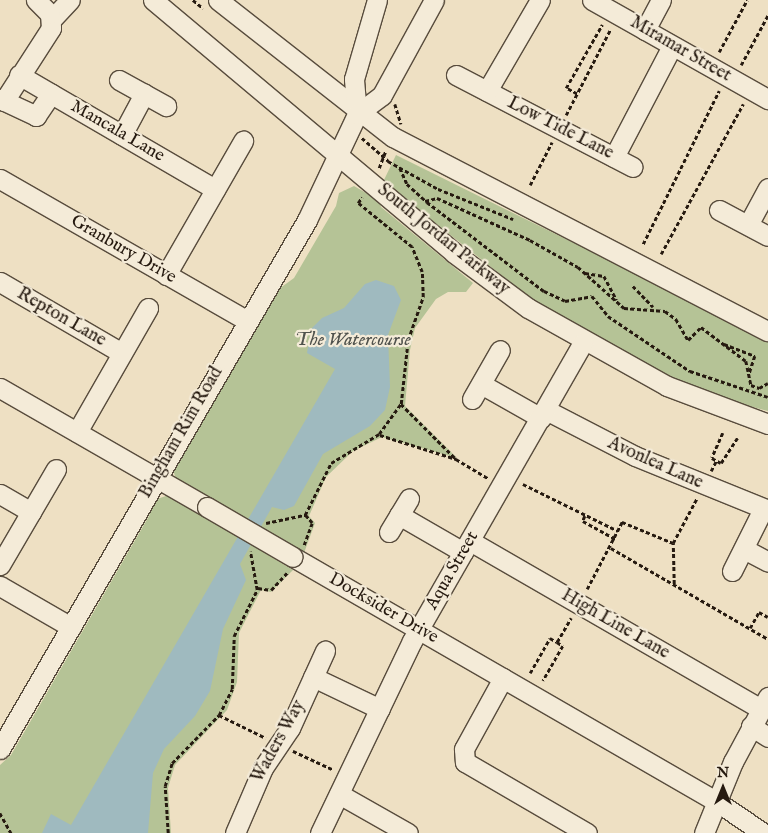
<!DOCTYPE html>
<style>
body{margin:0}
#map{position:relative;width:768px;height:833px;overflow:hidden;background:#eee0c3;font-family:"IM FELL English",serif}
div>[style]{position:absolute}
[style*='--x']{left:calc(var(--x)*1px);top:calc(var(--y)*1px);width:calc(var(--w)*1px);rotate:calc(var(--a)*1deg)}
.green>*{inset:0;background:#b5c396}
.water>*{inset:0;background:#9fbabf}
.path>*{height:2.5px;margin-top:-1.25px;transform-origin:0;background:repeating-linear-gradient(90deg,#261a10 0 4px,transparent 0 6.5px)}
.roads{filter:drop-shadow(1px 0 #584c3d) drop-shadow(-1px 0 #584c3d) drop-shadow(0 1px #584c3d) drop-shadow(0 -1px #584c3d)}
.minor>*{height:19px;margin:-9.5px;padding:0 9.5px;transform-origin:9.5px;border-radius:9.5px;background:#f4ebd8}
.bridges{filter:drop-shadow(1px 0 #584c3d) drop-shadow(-1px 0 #584c3d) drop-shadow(0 1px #584c3d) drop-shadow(0 -1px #584c3d)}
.minor-bridge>*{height:19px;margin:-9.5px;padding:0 9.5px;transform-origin:9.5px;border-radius:9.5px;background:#f4ebd8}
span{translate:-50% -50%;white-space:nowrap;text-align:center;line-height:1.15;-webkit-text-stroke:4.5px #f4ebd8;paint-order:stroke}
.street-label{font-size:18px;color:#261a10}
.water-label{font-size:19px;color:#50524d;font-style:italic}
.north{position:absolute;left:698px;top:763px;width:50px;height:50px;-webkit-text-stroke:4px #f4ebd8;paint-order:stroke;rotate:0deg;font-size:14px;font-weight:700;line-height:20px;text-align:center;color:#261a10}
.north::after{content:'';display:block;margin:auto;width:18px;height:22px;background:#261a10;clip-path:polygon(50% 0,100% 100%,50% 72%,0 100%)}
</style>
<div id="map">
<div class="green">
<div style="clip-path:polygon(396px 155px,768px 339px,768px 411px,715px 397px,652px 369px,538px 304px,383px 182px)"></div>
<div style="clip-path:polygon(354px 186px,380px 201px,381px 207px,473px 283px,466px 292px,448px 292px,436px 299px,415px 328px,410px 350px,405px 406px,457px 458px,382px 437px,353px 451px,326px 477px,309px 516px,315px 523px,304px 553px,176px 480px,173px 469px,239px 359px,239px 351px,272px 294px,294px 278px,336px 206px,339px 193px)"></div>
<div style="clip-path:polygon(169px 495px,293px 570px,271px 592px,261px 590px,239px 633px,237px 682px,227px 710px,175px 765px,168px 788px,171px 833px,0 833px,0 765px,11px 755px,149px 516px,154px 500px)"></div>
</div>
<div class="water">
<div style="clip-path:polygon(376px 280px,394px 286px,401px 300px,388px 335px,390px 387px,385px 410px,370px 426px,323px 454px,294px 506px,284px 510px,272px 507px,240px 564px,246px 580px,223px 629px,210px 691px,195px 716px,164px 749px,153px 773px,148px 833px,42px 833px,51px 814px,71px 825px,335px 369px,307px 353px,311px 329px,322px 318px,344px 308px,365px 284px)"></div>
</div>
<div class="path">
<div style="--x:193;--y:0;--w:13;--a:39"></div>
<div style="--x:719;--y:52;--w:59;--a:-61.7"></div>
<div style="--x:741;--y:65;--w:57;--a:-61.6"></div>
<div style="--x:577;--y:94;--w:13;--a:-151"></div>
<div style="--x:566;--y:88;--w:73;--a:-60.3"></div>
<div style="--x:395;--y:104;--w:21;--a:73"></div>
<div style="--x:566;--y:115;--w:96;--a:-62.6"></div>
<div style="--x:362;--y:138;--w:35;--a:41"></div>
<div style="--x:388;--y:161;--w:57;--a:29.2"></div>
<div style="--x:438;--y:189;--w:81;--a:21.8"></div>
<div style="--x:379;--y:168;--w:19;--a:-69"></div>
<div style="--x:400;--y:168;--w:17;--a:66"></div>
<div style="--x:407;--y:184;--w:27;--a:42"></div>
<div style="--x:427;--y:202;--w:147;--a:37.3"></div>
<div style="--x:544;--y:291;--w:23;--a:25"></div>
<div style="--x:565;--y:301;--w:27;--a:-10"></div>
<div style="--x:592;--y:296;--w:26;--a:51"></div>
<div style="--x:608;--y:316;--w:99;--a:33.9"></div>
<div style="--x:690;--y:371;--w:82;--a:18.4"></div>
<div style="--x:530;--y:185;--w:48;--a:-62.9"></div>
<div style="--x:425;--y:201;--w:12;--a:-14"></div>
<div style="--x:437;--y:198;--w:102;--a:24.3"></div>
<div style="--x:530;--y:240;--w:55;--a:29.4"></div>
<div style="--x:578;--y:267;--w:62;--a:41.7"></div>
<div style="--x:624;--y:308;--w:41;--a:4.2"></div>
<div style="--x:665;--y:311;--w:14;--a:36"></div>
<div style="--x:676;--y:319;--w:24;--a:60"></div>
<div style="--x:688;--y:340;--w:18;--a:-45"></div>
<div style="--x:701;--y:327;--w:56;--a:37.1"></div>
<div style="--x:746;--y:361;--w:25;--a:78"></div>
<div style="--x:751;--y:385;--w:9;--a:21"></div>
<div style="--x:759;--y:388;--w:10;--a:-29"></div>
<div style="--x:643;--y:244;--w:171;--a:-63.6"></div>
<div style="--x:661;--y:254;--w:171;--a:-61.3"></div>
<div style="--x:585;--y:273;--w:19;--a:9"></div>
<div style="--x:604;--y:276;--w:27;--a:62"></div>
<div style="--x:633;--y:286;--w:29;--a:46"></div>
<div style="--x:724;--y:344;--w:33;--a:21"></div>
<div style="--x:755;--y:356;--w:20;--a:108"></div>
<div style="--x:401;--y:404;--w:76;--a:45"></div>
<div style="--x:723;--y:433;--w:27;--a:114"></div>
<div style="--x:712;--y:458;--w:10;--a:29"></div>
<div style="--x:721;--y:463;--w:30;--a:-57"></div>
<div style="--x:380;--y:435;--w:80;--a:17.5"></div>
<div style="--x:456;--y:459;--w:37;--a:31"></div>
<div style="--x:711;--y:471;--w:11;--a:-63"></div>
<div style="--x:523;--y:484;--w:106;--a:26.3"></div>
<div style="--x:585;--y:516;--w:5;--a:112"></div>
<div style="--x:583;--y:521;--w:37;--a:29"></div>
<div style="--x:266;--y:523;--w:40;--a:-12"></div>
<div style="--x:305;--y:515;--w:58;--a:-63.4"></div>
<div style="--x:331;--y:463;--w:56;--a:-31.1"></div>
<div style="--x:379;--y:434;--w:37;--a:-54"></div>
<div style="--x:401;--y:404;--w:64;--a:-83.8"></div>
<div style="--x:408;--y:340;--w:46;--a:-70.8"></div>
<div style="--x:423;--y:297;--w:25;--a:-92"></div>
<div style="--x:422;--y:272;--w:27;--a:-112"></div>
<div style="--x:412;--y:247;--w:70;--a:-140.8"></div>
<div style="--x:358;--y:203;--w:7;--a:-56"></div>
<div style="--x:304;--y:545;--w:23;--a:-70"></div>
<div style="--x:312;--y:523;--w:11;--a:-131"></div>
<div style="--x:611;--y:548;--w:181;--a:30.1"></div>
<div style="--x:674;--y:584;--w:41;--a:-91.4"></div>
<div style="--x:673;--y:543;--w:51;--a:-61.9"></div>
<div style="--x:258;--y:588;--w:13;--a:9"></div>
<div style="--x:271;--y:590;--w:25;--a:-47"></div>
<div style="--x:587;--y:589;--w:76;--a:-62.4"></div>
<div style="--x:622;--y:522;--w:55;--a:22.4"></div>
<div style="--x:750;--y:628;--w:18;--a:-61"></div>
<div style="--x:759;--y:612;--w:10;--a:29"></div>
<div style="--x:557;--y:642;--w:28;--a:-60"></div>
<div style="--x:530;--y:673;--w:40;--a:-60.3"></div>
<div style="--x:550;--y:638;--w:8;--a:30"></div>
<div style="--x:557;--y:642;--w:7;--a:34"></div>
<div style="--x:563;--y:646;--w:40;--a:119.7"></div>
<div style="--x:219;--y:715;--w:52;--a:26.1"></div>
<div style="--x:293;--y:751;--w:45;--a:24.9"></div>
<div style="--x:0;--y:813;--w:23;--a:61"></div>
<div style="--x:168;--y:833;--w:47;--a:-93.7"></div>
<div style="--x:165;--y:786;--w:24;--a:-73"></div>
<div style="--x:172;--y:763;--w:67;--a:-45.6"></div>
<div style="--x:219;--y:715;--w:29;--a:-63"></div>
<div style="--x:232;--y:689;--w:53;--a:-87.8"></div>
<div style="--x:234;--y:636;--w:51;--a:-63.4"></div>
<div style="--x:257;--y:590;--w:39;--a:-100"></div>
</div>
<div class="roads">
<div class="minor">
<div style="--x:153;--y:0;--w:393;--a:40"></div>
<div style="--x:454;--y:253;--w:92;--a:36.6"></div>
<div style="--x:528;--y:308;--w:159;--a:29.3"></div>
<div style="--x:667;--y:386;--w:108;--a:20.6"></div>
<div style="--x:218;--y:0;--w:222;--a:38.1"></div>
<div style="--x:393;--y:137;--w:422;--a:27.4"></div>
<div style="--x:592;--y:0;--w:202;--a:29.4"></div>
<div style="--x:52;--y:19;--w:26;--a:-47"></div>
<div style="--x:645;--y:30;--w:34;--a:-62"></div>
<div style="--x:19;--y:75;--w:227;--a:30.2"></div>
<div style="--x:456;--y:75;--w:199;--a:27.5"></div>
<div style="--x:119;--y:80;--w:54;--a:29"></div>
<div style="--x:487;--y:91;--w:105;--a:-59.8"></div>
<div style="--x:0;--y:99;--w:40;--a:25"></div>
<div style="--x:36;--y:116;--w:27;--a:-56"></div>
<div style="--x:4;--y:101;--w:87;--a:-57.2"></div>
<div style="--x:51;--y:28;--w:14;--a:-94"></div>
<div style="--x:50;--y:14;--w:20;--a:-135"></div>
<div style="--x:357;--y:114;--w:35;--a:-95"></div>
<div style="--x:354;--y:79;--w:82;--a:-73.8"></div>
<div style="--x:122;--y:135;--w:47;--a:-61.8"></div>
<div style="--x:614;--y:157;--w:125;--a:-62.4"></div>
<div style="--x:0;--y:179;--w:284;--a:29.8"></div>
<div style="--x:719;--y:210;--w:55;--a:28"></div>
<div style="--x:748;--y:225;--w:42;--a:-61.6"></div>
<div style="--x:166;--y:275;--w:155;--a:-60.1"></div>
<div style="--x:0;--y:282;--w:141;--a:30.2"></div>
<div style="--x:481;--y:384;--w:69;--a:29.5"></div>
<div style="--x:0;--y:388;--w:239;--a:29.9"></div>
<div style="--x:472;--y:399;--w:56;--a:-60.3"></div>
<div style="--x:546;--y:410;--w:100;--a:27.3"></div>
<div style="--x:635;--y:456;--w:144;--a:22.1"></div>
<div style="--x:77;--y:432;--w:143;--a:-60.2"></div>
<div style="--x:0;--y:494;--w:36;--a:30"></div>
<div style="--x:399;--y:515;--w:74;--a:30"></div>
<div style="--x:389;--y:532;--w:39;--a:-59"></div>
<div style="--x:470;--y:541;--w:336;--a:30"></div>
<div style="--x:744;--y:549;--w:27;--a:28"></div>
<div style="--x:293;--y:557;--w:488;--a:30"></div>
<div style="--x:716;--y:801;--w:57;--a:34.2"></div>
<div style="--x:0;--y:565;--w:111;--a:-59.7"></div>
<div style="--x:732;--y:571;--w:69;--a:-63.4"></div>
<div style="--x:0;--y:586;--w:82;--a:30"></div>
<div style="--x:313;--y:677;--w:74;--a:25.5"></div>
<div style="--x:503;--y:678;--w:81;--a:118.8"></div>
<div style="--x:464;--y:749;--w:13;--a:86"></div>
<div style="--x:465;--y:762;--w:141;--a:30.2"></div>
<div style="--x:751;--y:726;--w:20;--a:33"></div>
<div style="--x:0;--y:749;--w:612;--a:-59.87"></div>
<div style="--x:307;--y:220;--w:117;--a:-64.7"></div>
<div style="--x:357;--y:114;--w:31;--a:-37"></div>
<div style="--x:382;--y:95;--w:108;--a:-61.3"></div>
<div style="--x:339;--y:794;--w:79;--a:29.5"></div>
<div style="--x:235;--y:833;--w:71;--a:-66.7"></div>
<div style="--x:263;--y:768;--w:48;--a:-56"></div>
<div style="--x:290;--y:728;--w:85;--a:-65.6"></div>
<div style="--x:320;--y:833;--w:213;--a:-64.4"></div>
<div style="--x:412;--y:641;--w:344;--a:-60.2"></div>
<div style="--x:704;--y:833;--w:77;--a:-67.8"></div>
<div style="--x:733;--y:762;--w:74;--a:-61.7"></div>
</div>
</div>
<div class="bridges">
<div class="minor-bridge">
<div style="--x:207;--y:507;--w:99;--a:30.2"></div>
</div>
</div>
<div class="street-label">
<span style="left:680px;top:50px;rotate:30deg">Miramar Street</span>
<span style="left:560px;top:129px;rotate:27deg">Low Tide Lane</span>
<span style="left:117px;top:132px;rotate:30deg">Mancala Lane</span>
<span style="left:443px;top:240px;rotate:39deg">South Jordan Parkway</span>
<span style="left:123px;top:250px;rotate:30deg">Granbury Drive</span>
<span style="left:61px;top:318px;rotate:30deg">Repton Lane</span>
<span style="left:182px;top:433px;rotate:-60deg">Bingham Rim Road</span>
<span style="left:655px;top:464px;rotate:24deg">Avonlea Lane</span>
<span style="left:453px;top:571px;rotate:-60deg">Aqua Street</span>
<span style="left:383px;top:609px;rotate:30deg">Docksider Drive</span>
<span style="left:615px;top:625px;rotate:30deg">High Line Lane</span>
<span style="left:279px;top:742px;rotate:-61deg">Waders Way</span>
</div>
<div class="water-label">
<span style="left:353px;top:341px">The Watercourse</span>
</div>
<div class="north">N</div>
</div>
